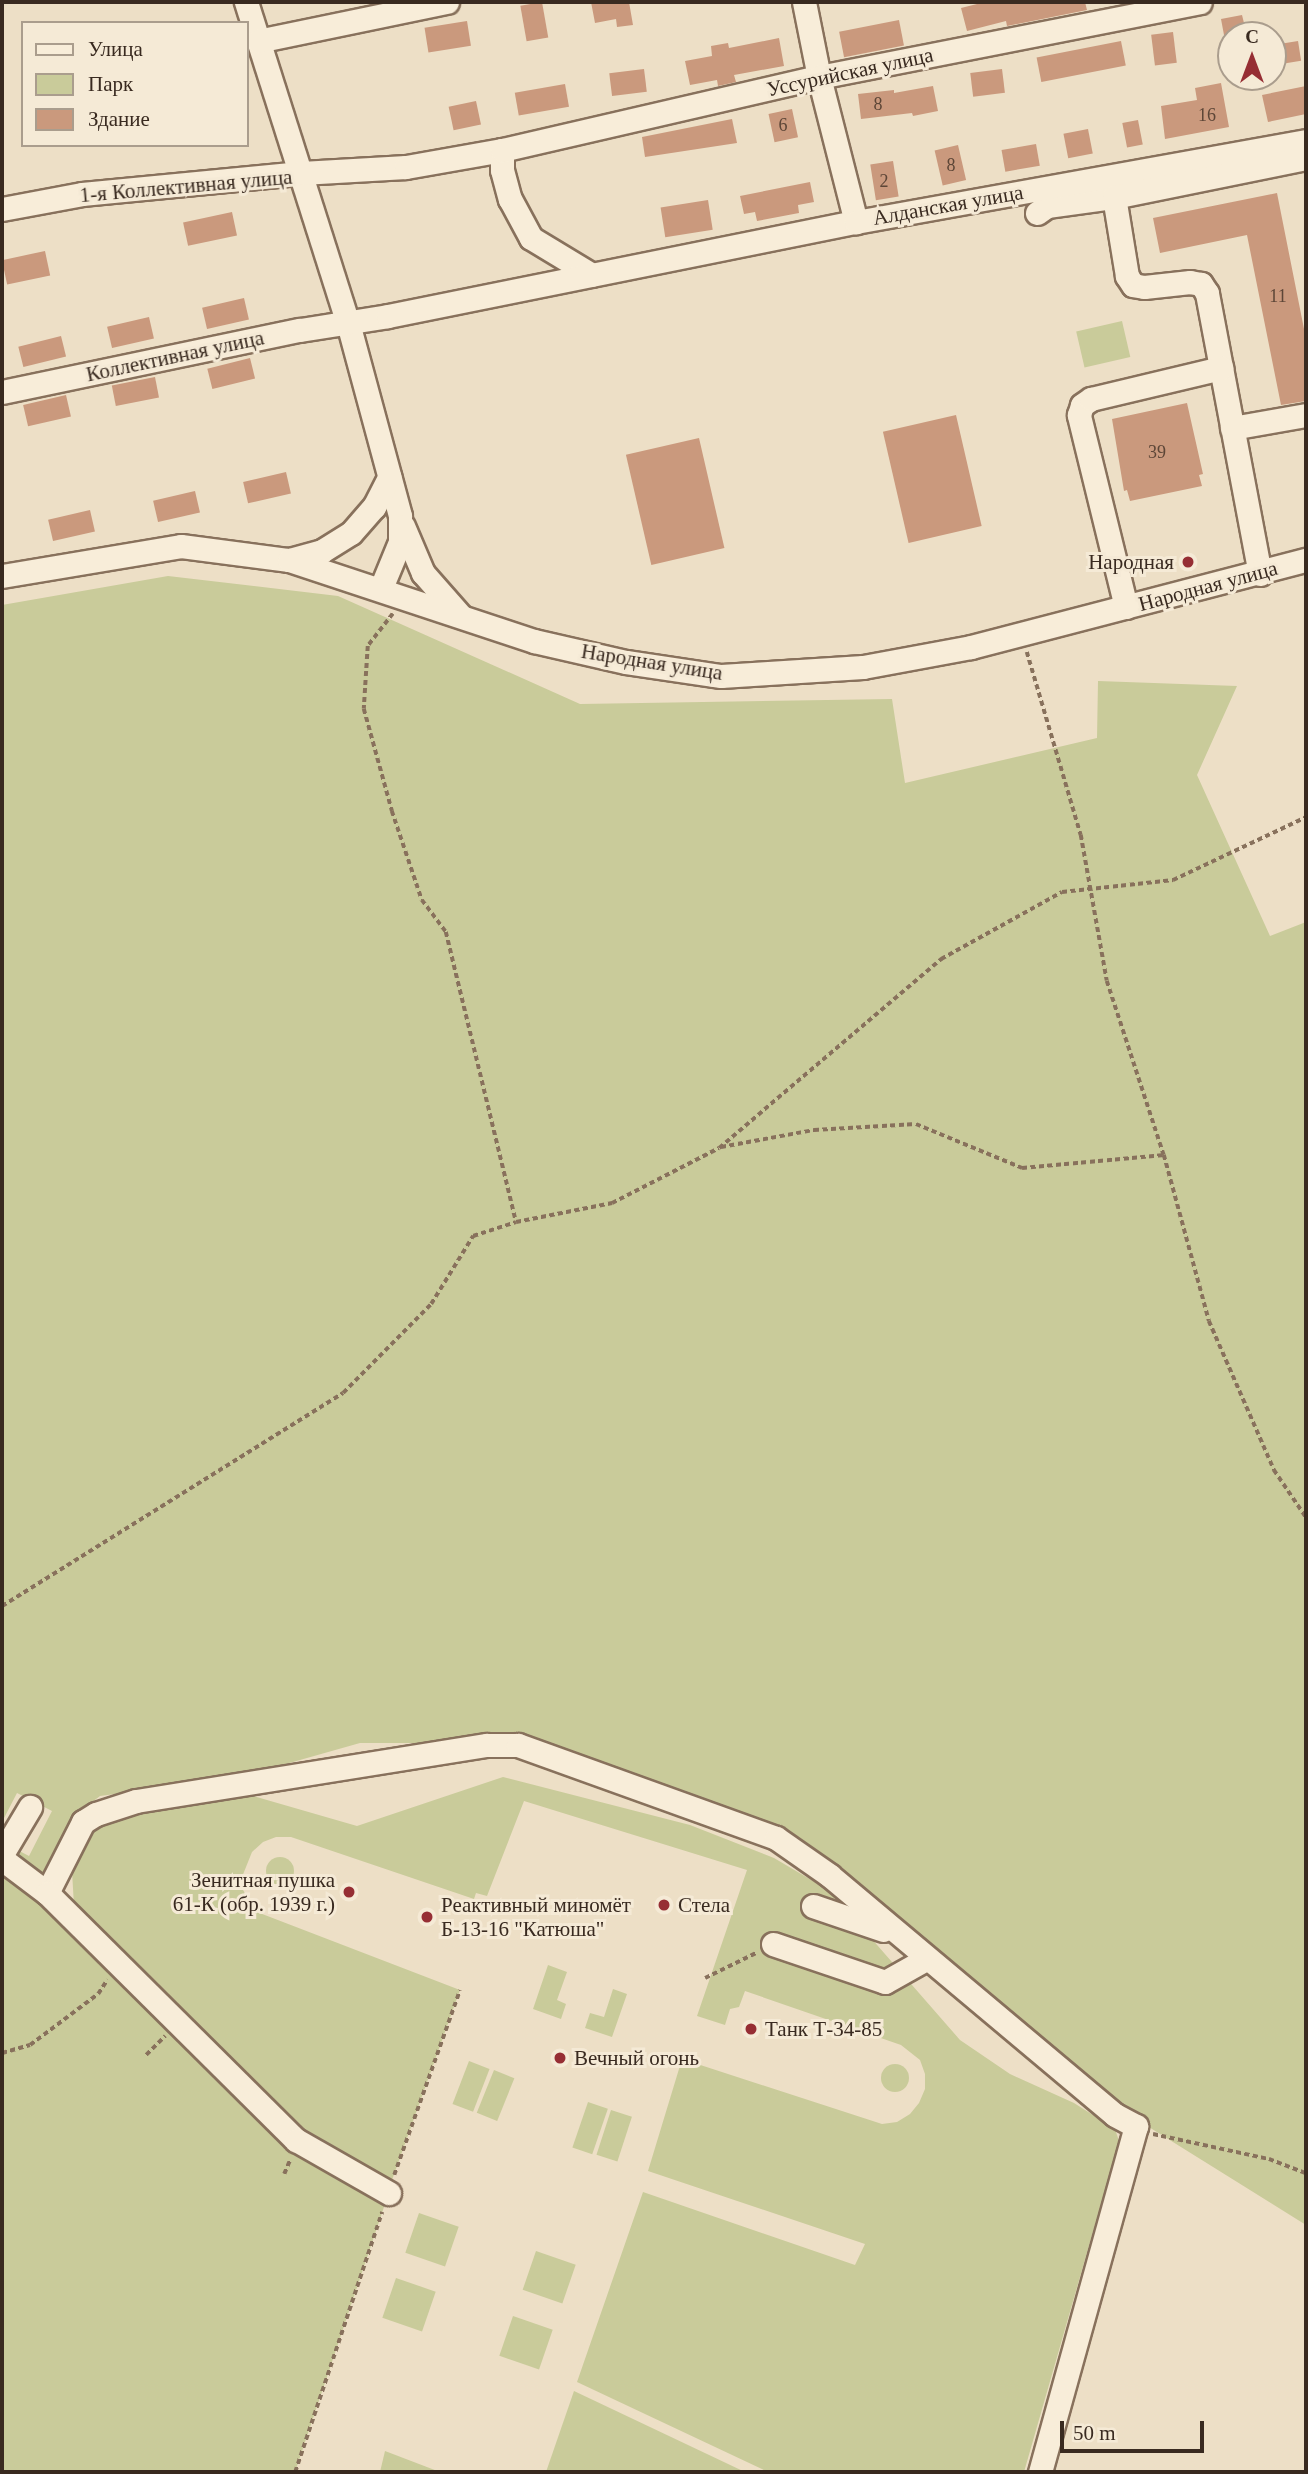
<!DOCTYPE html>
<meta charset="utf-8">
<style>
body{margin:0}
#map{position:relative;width:1308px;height:2474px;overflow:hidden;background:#eddfc6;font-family:Georgia,serif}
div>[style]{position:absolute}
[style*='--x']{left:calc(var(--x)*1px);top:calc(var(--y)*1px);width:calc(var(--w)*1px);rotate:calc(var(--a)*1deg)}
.green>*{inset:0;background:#c9cb9a;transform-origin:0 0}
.round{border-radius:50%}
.building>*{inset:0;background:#ca997d;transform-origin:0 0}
.path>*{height:3.5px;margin-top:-1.75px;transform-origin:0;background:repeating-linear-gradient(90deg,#88715c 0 5px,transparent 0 8.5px)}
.roads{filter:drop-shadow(2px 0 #88715c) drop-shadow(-2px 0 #88715c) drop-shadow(0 2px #88715c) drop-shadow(0 -2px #88715c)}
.minor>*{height:23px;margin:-11.5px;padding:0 11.5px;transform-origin:11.5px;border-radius:11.5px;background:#f8edd9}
.dots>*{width:19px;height:19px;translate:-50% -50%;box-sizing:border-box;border:4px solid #f5ead6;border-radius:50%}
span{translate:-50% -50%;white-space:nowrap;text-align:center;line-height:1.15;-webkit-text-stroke:6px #f5ead6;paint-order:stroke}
.number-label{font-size:18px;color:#5d4637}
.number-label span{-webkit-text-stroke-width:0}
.street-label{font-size:21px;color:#392a20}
.poi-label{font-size:21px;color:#392a20}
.right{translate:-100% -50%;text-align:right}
.left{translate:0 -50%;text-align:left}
.frame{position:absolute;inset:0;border:4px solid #392a20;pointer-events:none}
.legend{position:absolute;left:21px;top:21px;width:228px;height:126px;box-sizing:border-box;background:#f5ead6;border:2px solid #aa9d8d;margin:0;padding:9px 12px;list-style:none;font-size:21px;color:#392a20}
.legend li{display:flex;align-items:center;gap:14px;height:35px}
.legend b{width:35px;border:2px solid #aa9d8d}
.north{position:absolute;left:1217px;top:21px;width:70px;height:70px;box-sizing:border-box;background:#f5ead6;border:2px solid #aa9d8d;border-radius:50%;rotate:0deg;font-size:19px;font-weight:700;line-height:28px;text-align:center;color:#392a20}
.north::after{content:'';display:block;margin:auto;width:24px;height:32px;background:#962e34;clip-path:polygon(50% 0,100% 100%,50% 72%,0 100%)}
.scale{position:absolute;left:1060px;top:2421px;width:144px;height:32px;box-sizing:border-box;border:4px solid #392a20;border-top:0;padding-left:9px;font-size:21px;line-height:24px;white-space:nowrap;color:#392a20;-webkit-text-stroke:5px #f5ead6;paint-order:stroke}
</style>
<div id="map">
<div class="green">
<div style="left:1122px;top:321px;width:37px;height:47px;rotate:77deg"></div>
<div style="clip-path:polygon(168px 576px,338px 596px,580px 704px,892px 699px,905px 783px,1097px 738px,1098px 681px,1237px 686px,1197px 775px,1270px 936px,1306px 922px,1306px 2225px,1128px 2114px,839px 1869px,506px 1743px,360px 1743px,236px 1778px,100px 1796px,78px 1813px,48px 1880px,289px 2146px,386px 2201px,295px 2472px,2px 2472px,2px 1842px,29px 1856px,52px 1811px,17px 1793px,2px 1822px,2px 605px)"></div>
<div style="clip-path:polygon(503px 1777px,690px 1825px,774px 1858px,830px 1891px,960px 2040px,1010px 2074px,1074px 2103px,1115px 2129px,1119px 2141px,1024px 2472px,768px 2472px,577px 2382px,643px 2192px,855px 2265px,865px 2244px,648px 2171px,682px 2059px,882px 2124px,897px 2122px,910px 2114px,919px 2103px,925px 2089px,925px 2074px,920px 2060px,901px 2045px,745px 1991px,739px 2007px,730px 2009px,725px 2025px,697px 2016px,747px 1870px,524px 1801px,487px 1896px,476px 1893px,474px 1899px,291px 1837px,276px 1837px,263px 1842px,252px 1852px,242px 1877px,243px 1890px,257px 1912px,460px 1990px,392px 2180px,304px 2134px,74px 1906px,72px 1871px,101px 1815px,139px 1812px,243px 1793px,357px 1826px)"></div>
<div class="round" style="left:266px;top:1857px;width:28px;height:28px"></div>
<div style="clip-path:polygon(548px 1965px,567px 1972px,557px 2000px,566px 2004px,561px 2019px,533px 2009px)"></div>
<div style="clip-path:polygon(613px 1989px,627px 1994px,612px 2037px,585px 2028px,590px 2013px,604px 2017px)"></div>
<div style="left:469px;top:2061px;width:22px;height:46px;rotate:21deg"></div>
<div class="round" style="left:881px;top:2064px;width:28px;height:28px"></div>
<div style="left:494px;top:2070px;width:22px;height:46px;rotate:22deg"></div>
<div style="left:588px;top:2102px;width:21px;height:48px;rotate:19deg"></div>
<div style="left:611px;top:2110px;width:22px;height:47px;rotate:18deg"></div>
<div style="left:419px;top:2213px;width:42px;height:42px;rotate:19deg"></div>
<div style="left:536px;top:2251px;width:42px;height:41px;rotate:19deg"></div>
<div style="left:396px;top:2278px;width:42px;height:42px;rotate:19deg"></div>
<div style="left:513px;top:2316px;width:42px;height:42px;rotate:19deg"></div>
<div style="clip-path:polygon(574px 2391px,745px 2472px,546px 2472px)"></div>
<div style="clip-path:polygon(385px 2451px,440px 2472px,380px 2472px)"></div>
</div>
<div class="building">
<div style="left:542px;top:2px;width:36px;height:22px;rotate:80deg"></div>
<div style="clip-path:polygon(591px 2px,629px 2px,633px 25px,617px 27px,616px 19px,595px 23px)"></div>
<div style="clip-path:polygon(985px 2px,1085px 2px,1087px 10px,1007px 26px,1006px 21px,967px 31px,961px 8px)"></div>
<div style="clip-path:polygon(1242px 15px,1247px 35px,1224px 35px,1221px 19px)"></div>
<div style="left:899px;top:20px;width:26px;height:61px;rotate:79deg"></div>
<div style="left:467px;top:21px;width:25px;height:43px;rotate:81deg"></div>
<div style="left:1173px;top:32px;width:31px;height:22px;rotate:83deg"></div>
<div style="clip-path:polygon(779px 38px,784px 66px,734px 75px,736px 82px,718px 86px,717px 80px,690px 85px,685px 61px,712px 56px,711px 46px,728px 43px,729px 48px)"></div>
<div style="left:1121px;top:41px;width:25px;height:86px;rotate:79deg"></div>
<div style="left:1298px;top:41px;width:20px;height:25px;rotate:81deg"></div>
<div style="left:644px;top:69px;width:23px;height:35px;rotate:83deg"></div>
<div style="left:1002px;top:69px;width:24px;height:32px;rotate:83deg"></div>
<div style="clip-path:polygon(1221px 83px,1229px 127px,1165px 139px,1161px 106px,1197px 100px,1195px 88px)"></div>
<div style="left:565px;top:84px;width:23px;height:51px;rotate:80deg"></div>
<div style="clip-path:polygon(933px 86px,938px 111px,913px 116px,912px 113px,861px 119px,858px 94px,894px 90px,894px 93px)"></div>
<div style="clip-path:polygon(1306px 86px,1306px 114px,1268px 122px,1262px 95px)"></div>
<div style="left:476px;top:101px;width:24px;height:28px;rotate:78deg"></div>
<div style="left:792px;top:109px;width:29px;height:24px;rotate:78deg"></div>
<div style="clip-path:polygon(732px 119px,737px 143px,645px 157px,642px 137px)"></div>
<div style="left:1138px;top:120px;width:25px;height:16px;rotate:79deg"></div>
<div style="left:1088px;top:129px;width:25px;height:25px;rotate:79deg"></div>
<div style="left:1036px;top:144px;width:22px;height:35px;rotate:80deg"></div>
<div style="left:958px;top:145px;width:36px;height:24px;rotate:77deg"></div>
<div style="left:893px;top:161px;width:36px;height:23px;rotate:81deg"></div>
<div style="clip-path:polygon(810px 182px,814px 202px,798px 205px,799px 213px,757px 221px,755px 212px,744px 214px,740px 196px)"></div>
<div style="clip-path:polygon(1277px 193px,1306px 339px,1306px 401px,1281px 405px,1247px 235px,1160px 253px,1153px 218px)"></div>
<div style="left:708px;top:200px;width:30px;height:48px;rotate:81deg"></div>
<div style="left:232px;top:212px;width:24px;height:50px;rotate:78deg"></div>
<div style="left:45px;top:251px;width:25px;height:44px;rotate:78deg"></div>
<div style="left:244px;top:298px;width:22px;height:43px;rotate:77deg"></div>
<div style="left:149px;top:317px;width:22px;height:43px;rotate:77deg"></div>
<div style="left:61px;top:336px;width:21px;height:44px;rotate:76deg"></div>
<div style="left:250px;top:358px;width:21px;height:44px;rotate:76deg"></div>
<div style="left:155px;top:377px;width:21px;height:44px;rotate:79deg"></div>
<div style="left:66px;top:395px;width:22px;height:44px;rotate:77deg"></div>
<div style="clip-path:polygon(1187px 403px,1203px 474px,1199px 475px,1202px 486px,1130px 501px,1127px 490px,1124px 491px,1112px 419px)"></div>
<div style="left:956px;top:415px;width:114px;height:75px;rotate:77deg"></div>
<div style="left:699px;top:438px;width:113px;height:75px;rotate:77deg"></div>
<div style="left:286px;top:472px;width:22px;height:44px;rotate:77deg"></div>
<div style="left:195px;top:491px;width:22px;height:43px;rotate:77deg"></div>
<div style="left:90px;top:510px;width:22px;height:43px;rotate:77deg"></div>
</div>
<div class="path">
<div style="--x:393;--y:614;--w:41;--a:128"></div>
<div style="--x:368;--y:646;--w:63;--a:93.6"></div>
<div style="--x:364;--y:709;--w:106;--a:74.6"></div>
<div style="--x:392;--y:811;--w:94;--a:71.4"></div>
<div style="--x:422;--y:900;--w:40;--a:53"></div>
<div style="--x:446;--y:932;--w:298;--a:76.4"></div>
<div style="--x:1027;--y:652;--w:191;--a:73.6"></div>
<div style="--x:1081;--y:835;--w:148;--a:79.9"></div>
<div style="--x:1107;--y:981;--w:183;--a:71.9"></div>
<div style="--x:1164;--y:1155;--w:172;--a:74.8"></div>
<div style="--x:1209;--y:1321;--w:163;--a:66.4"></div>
<div style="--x:1274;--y:1470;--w:57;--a:55.8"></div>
<div style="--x:721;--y:1147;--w:95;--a:-10.4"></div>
<div style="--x:814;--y:1130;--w:102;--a:-3.4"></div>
<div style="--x:916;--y:1124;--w:115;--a:22.5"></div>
<div style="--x:1022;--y:1168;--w:143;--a:-5.2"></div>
<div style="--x:2;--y:1606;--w:402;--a:-32"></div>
<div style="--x:343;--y:1393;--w:125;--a:-45.3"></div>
<div style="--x:431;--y:1304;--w:80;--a:-58.3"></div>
<div style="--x:473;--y:1236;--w:45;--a:-18"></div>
<div style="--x:516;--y:1222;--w:98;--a:-11.2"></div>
<div style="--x:612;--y:1203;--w:120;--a:-27.2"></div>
<div style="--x:719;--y:1148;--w:292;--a:-40.4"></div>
<div style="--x:941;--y:959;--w:138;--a:-29"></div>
<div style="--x:1062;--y:892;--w:112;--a:-6.2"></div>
<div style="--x:1173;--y:880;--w:147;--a:-25.3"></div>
<div style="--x:705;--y:1978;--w:57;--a:-26.1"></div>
<div style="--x:2;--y:2053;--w:29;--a:-16"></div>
<div style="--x:30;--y:2045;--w:85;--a:-36.9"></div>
<div style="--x:98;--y:1994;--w:17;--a:-57"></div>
<div style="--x:146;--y:2055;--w:27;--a:-45"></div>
<div style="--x:1153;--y:2134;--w:119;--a:12.2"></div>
<div style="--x:1269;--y:2159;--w:40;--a:21"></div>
<div style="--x:284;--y:2174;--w:15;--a:-67"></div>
<div style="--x:394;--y:2175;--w:196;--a:-70.4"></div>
<div style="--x:295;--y:2472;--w:274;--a:-71.5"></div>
</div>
<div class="roads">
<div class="minor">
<div style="--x:246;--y:2;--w:337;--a:72.4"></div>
<div style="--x:348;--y:323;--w:200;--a:74.9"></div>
<div style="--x:400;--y:516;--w:26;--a:90"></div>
<div style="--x:400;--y:542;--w:50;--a:112.4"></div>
<div style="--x:804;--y:2;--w:76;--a:78.7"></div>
<div style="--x:819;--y:77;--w:150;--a:75.7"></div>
<div style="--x:258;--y:41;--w:193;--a:-11.7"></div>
<div style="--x:502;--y:150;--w:20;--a:90"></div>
<div style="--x:502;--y:170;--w:30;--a:75"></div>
<div style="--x:510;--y:199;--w:44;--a:61.7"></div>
<div style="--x:531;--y:238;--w:71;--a:31.2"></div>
<div style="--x:2;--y:209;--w:81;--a:-10.6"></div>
<div style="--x:82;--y:194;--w:220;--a:-5.5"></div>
<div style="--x:301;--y:173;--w:105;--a:-3.3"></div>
<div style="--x:406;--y:167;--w:97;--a:-10"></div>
<div style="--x:502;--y:150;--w:325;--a:-13"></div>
<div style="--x:819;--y:77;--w:388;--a:-11.1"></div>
<div style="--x:1037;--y:213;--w:12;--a:-35"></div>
<div style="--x:1047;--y:206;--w:68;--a:-7.7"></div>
<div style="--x:2;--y:392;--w:304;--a:-11.8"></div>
<div style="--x:300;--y:330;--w:89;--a:-9"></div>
<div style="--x:388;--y:316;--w:477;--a:-11.4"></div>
<div style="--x:856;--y:222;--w:457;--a:-10.2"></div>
<div style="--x:1232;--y:428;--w:75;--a:-10"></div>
<div style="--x:403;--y:526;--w:51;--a:66.9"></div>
<div style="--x:423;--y:573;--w:55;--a:48.7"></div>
<div style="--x:289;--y:560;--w:34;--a:-15"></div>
<div style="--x:322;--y:551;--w:34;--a:-32"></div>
<div style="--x:351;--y:533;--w:35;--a:-49"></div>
<div style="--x:374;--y:507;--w:34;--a:-63"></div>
<div style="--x:1260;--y:574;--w:286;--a:-100.7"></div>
<div style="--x:1207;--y:293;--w:11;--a:-124"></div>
<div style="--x:1201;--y:284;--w:11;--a:-170"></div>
<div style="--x:1190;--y:282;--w:46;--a:173.8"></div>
<div style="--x:1144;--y:287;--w:11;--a:-170"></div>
<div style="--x:1133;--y:285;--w:11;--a:-124"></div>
<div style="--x:1127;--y:276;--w:80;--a:-99.3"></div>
<div style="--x:1114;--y:197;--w:196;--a:-11.5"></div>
<div style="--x:2;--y:576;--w:181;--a:-9.5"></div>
<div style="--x:181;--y:546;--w:109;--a:7.4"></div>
<div style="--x:289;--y:560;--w:258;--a:18.3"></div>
<div style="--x:534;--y:641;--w:94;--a:12.9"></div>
<div style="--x:626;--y:662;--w:96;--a:8.4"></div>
<div style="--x:721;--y:676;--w:142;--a:-3.6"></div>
<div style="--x:863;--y:667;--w:110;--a:-10.5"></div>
<div style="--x:971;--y:647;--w:346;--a:-14.6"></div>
<div style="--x:1126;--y:607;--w:198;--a:-103.8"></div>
<div style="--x:1079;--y:415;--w:10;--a:-73"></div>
<div style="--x:1082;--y:405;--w:11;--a:-34"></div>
<div style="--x:1091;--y:399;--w:134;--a:-13.4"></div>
<div style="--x:2;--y:1854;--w:55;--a:-59.2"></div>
<div style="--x:2;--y:1859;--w:56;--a:37.1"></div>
<div style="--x:47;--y:1893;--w:80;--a:-63.1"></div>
<div style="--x:83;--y:1822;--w:15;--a:-32"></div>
<div style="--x:96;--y:1814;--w:42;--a:-18"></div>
<div style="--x:136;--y:1801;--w:355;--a:-9.1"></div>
<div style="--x:487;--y:1745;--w:31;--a:0"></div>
<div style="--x:518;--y:1745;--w:274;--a:19.8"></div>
<div style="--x:776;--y:1838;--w:65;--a:34.9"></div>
<div style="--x:829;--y:1875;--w:373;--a:40"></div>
<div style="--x:1115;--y:2115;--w:24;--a:28"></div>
<div style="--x:1136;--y:2126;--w:359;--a:105.5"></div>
<div style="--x:47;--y:1893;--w:351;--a:44.8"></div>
<div style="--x:296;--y:2140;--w:107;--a:29.7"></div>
<div style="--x:813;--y:1906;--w:74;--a:18.9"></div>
<div style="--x:773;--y:1944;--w:118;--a:18.7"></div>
<div style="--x:885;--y:1982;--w:47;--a:-29.3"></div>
</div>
</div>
<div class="dots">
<div style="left:1188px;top:562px;background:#962e34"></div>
<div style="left:349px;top:1892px;background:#962e34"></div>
<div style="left:664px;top:1905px;background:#962e34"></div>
<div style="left:427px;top:1917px;background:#962e34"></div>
<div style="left:751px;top:2029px;background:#962e34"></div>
<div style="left:560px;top:2058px;background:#962e34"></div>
</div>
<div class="number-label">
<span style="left:878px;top:104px">8</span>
<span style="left:1207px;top:115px">16</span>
<span style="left:783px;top:125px">6</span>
<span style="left:951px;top:165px">8</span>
<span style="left:884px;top:181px">2</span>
<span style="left:1278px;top:296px">11</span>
<span style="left:1157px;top:452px">39</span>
</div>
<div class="street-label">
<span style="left:850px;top:72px;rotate:-12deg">Уссурийская улица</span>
<span style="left:186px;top:186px;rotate:-5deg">1-я Коллективная улица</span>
<span style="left:948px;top:205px;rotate:-10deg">Алданская улица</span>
<span style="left:175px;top:356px;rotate:-12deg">Коллективная улица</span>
<span style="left:1208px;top:586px;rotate:-15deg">Народная улица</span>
<span style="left:652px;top:662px;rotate:9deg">Народная улица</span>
</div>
<div class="poi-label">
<span class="right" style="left:1174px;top:562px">Народная</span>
<span class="right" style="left:335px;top:1892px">Зенитная пушка<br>61-К (обр. 1939 г.)</span>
<span class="left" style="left:441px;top:1917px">Реактивный миномёт<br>Б-13-16 "Катюша"</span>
<span class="left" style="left:678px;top:1905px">Стела</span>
<span class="left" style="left:765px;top:2029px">Танк Т-34-85</span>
<span class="left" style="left:574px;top:2058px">Вечный огонь</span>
</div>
<div class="frame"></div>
<ul class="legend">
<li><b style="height:9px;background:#f8edd9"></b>Улица</li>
<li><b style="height:19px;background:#c9cb9a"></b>Парк</li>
<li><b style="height:19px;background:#ca997d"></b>Здание</li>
</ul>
<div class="north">С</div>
<div class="scale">50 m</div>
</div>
